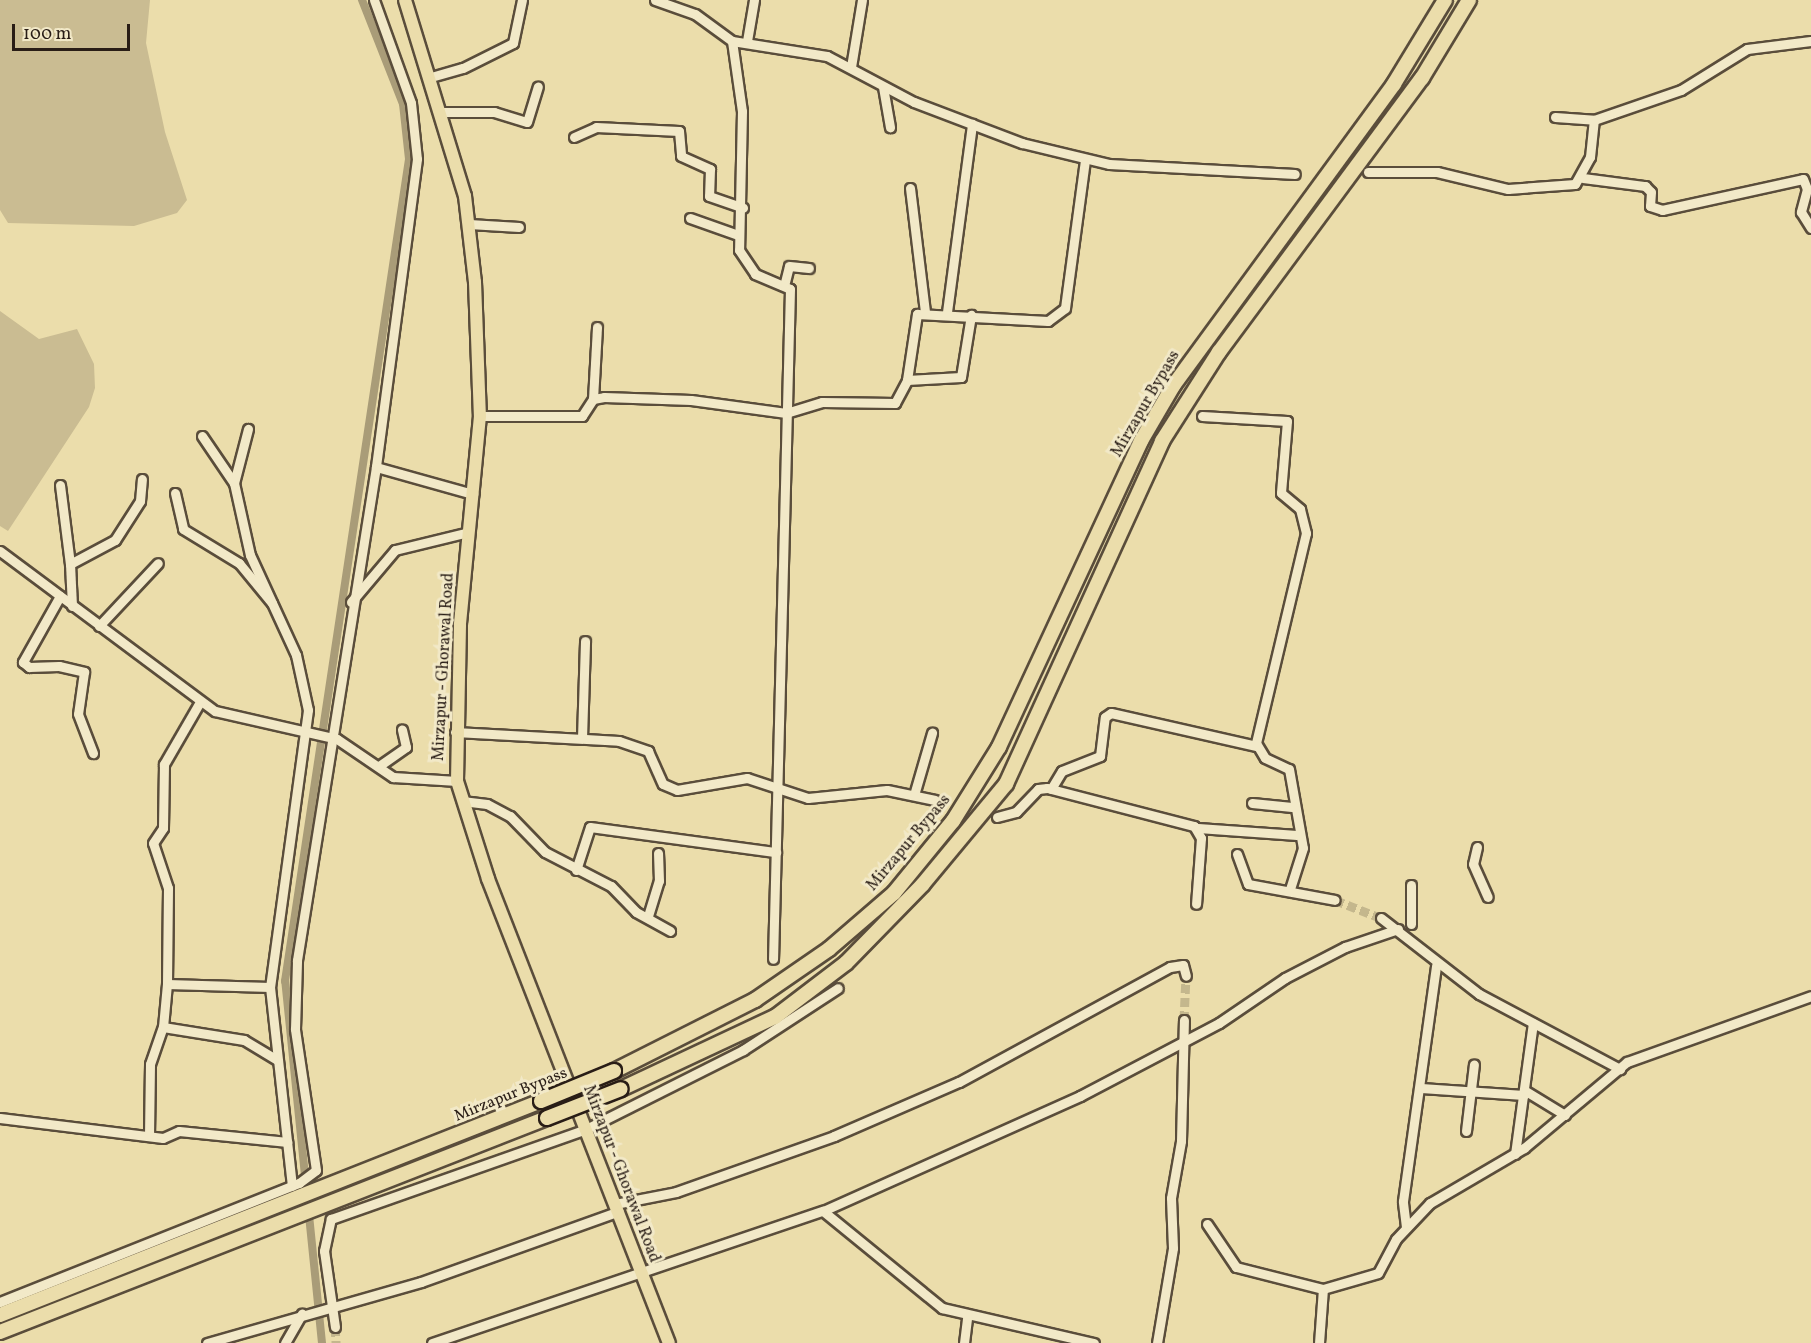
<!DOCTYPE html>
<style>
body{margin:0}
#map{position:relative;width:1811px;height:1343px;overflow:hidden;background:#ebddab;font-family:Vollkorn,serif}
div>[style]{position:absolute}
[style*='--x']{left:calc(var(--x)*1px);top:calc(var(--y)*1px);width:calc(var(--w)*1px);rotate:calc(var(--a)*1deg)}
.green>*{inset:0;background:#cabc92}
.canal>*{height:8px;margin:-4px;padding:0 4px;transform-origin:4px;border-radius:4px;background:#a99c78}
.minor-tunnel>*{height:9px;margin-top:-4.5px;transform-origin:0;background:repeating-linear-gradient(90deg,#c4b78d 0 9px,transparent 0 13.5px)}
.roads{filter:drop-shadow(2px 0 #5a4d3b) drop-shadow(-2px 0 #5a4d3b) drop-shadow(0 2px #5a4d3b) drop-shadow(0 -2px #5a4d3b)}
.minor>*{height:9px;margin:-4.5px;padding:0 4.5px;transform-origin:4.5px;border-radius:4.5px;background:#f2e9c8}
.major>*{height:12px;margin:-6px;padding:0 6px;transform-origin:6px;border-radius:6px;background:#ebddab}
.highway>*{height:14px;margin:-7px;padding:0 7px;transform-origin:7px;border-radius:7px;background:#ebddab}
.bridges{filter:drop-shadow(2px 0 #291d16) drop-shadow(-2px 0 #291d16) drop-shadow(0 2px #291d16) drop-shadow(0 -2px #291d16)}
.highway-bridge>*{height:14px;margin:-7px;padding:0 7px;transform-origin:7px;border-radius:7px;background:#ebddab}
span{translate:-50% -50%;white-space:nowrap;text-align:center;line-height:1.15;-webkit-text-stroke:6px #f2e9c8;paint-order:stroke}
.street-label{font-size:16px;color:#291d16}
.scale{position:absolute;left:12px;top:24px;width:118px;height:27px;box-sizing:border-box;border:3px solid #291d16;border-top:0;padding-left:8px;font-size:18px;line-height:21px;white-space:nowrap;color:#291d16;-webkit-text-stroke:4px #f2e9c8;paint-order:stroke}
</style>
<div id="map">
<div class="green">
<div style="clip-path:polygon(0 0,150px 0,146px 43px,165px 132px,187px 200px,177px 213px,134px 226px,8px 223px,0 210px)"></div>
<div style="clip-path:polygon(0 311px,39px 339px,77px 329px,94px 364px,95px 388px,89px 407px,8px 531px,0 526px)"></div>
</div>
<div class="canal">
<div style="--x:322;--y:1343;--w:364;--a:-95.8"></div>
<div style="--x:285;--y:981;--w:831;--a:-81.42"></div>
<div style="--x:409;--y:159;--w:55;--a:-96.2"></div>
<div style="--x:403;--y:104;--w:112;--a:-111.5"></div>
</div>
<div class="minor-tunnel">
<div style="--x:1335;--y:900;--w:49;--a:21.4"></div>
<div style="--x:1184;--y:1020;--w:44;--a:-87.4"></div>
<div style="--x:335;--y:1327;--w:16;--a:86"></div>
</div>
<div class="roads">
<div class="minor">
<div style="--x:374;--y:0;--w:109;--a:70.2"></div>
<div style="--x:411;--y:103;--w:56;--a:83.9"></div>
<div style="--x:417;--y:159;--w:311;--a:97.6"></div>
<div style="--x:376;--y:467;--w:101;--a:15.6"></div>
<div style="--x:655;--y:0;--w:42;--a:19.3"></div>
<div style="--x:695;--y:14;--w:46;--a:36.1"></div>
<div style="--x:732;--y:41;--w:96;--a:9"></div>
<div style="--x:827;--y:56;--w:98;--a:27.9"></div>
<div style="--x:914;--y:102;--w:116;--a:20.8"></div>
<div style="--x:1022;--y:143;--w:89;--a:13.6"></div>
<div style="--x:1109;--y:164;--w:186;--a:3.1"></div>
<div style="--x:732;--y:41;--w:71;--a:81.9"></div>
<div style="--x:742;--y:111;--w:139;--a:91.2"></div>
<div style="--x:739;--y:250;--w:29;--a:56"></div>
<div style="--x:755;--y:274;--w:38;--a:23"></div>
<div style="--x:790;--y:289;--w:670;--a:91.45"></div>
<div style="--x:747;--y:41;--w:42;--a:-80.3"></div>
<div style="--x:851;--y:67;--w:68;--a:-80.7"></div>
<div style="--x:431;--y:77;--w:33;--a:-16"></div>
<div style="--x:463;--y:68;--w:56;--a:-26.6"></div>
<div style="--x:513;--y:43;--w:44;--a:-78.2"></div>
<div style="--x:883;--y:87;--w:41;--a:80.1"></div>
<div style="--x:442;--y:112;--w:52;--a:0"></div>
<div style="--x:494;--y:112;--w:34;--a:17"></div>
<div style="--x:527;--y:122;--w:37;--a:-73"></div>
<div style="--x:1555;--y:117;--w:39;--a:4"></div>
<div style="--x:1594;--y:120;--w:92;--a:-19"></div>
<div style="--x:1681;--y:90;--w:78;--a:-31.8"></div>
<div style="--x:1747;--y:49;--w:64;--a:-7.1"></div>
<div style="--x:574;--y:137;--w:24;--a:-24"></div>
<div style="--x:596;--y:127;--w:83;--a:2.8"></div>
<div style="--x:679;--y:131;--w:25;--a:85"></div>
<div style="--x:681;--y:156;--w:32;--a:24"></div>
<div style="--x:710;--y:169;--w:27;--a:92"></div>
<div style="--x:709;--y:196;--w:36;--a:19"></div>
<div style="--x:1368;--y:172;--w:69;--a:0"></div>
<div style="--x:1437;--y:172;--w:73;--a:13.5"></div>
<div style="--x:1508;--y:189;--w:67;--a:-4.3"></div>
<div style="--x:1575;--y:184;--w:31;--a:-61"></div>
<div style="--x:1590;--y:157;--w:37;--a:-84"></div>
<div style="--x:1583;--y:178;--w:63;--a:7.4"></div>
<div style="--x:1645;--y:186;--w:8;--a:45"></div>
<div style="--x:1651;--y:192;--w:14;--a:94"></div>
<div style="--x:1650;--y:206;--w:13;--a:18"></div>
<div style="--x:1662;--y:210;--w:144;--a:-12.4"></div>
<div style="--x:1803;--y:179;--w:11;--a:68"></div>
<div style="--x:1807;--y:189;--w:24;--a:105"></div>
<div style="--x:1801;--y:212;--w:19;--a:58"></div>
<div style="--x:910;--y:188;--w:125;--a:83.1"></div>
<div style="--x:690;--y:218;--w:51;--a:19.5"></div>
<div style="--x:469;--y:224;--w:50;--a:3.4"></div>
<div style="--x:785;--y:282;--w:16;--a:-76"></div>
<div style="--x:789;--y:266;--w:20;--a:6"></div>
<div style="--x:947;--y:312;--w:190;--a:-82.4"></div>
<div style="--x:907;--y:380;--w:54;--a:-3.2"></div>
<div style="--x:961;--y:377;--w:63;--a:-80.8"></div>
<div style="--x:593;--y:399;--w:72;--a:-86.8"></div>
<div style="--x:480;--y:416;--w:102;--a:0"></div>
<div style="--x:582;--y:416;--w:20;--a:-57"></div>
<div style="--x:593;--y:399;--w:11;--a:-10"></div>
<div style="--x:604;--y:397;--w:87;--a:2"></div>
<div style="--x:691;--y:400;--w:96;--a:7.8"></div>
<div style="--x:786;--y:413;--w:38;--a:-17"></div>
<div style="--x:822;--y:402;--w:73;--a:0.8"></div>
<div style="--x:895;--y:403;--w:26;--a:-62"></div>
<div style="--x:907;--y:380;--w:67;--a:-81.4"></div>
<div style="--x:917;--y:314;--w:131;--a:3.1"></div>
<div style="--x:1048;--y:321;--w:21;--a:-37"></div>
<div style="--x:1065;--y:308;--w:149;--a:-82.3"></div>
<div style="--x:1202;--y:416;--w:85;--a:3.4"></div>
<div style="--x:1287;--y:421;--w:72;--a:94.8"></div>
<div style="--x:1281;--y:493;--w:25;--a:40"></div>
<div style="--x:1300;--y:509;--w:25;--a:76"></div>
<div style="--x:1306;--y:533;--w:216;--a:103.4"></div>
<div style="--x:1256;--y:743;--w:17;--a:59"></div>
<div style="--x:1265;--y:758;--w:26;--a:25"></div>
<div style="--x:1289;--y:769;--w:80;--a:80"></div>
<div style="--x:1303;--y:848;--w:43;--a:107.6"></div>
<div style="--x:202;--y:436;--w:57;--a:55.8"></div>
<div style="--x:234;--y:483;--w:74;--a:77.5"></div>
<div style="--x:250;--y:555;--w:110;--a:65.3"></div>
<div style="--x:296;--y:655;--w:56;--a:77.7"></div>
<div style="--x:308;--y:710;--w:280;--a:97.8"></div>
<div style="--x:270;--y:987;--w:200;--a:83.7"></div>
<div style="--x:234;--y:483;--w:56;--a:-75.5"></div>
<div style="--x:60;--y:485;--w:80;--a:82.8"></div>
<div style="--x:175;--y:493;--w:37;--a:77"></div>
<div style="--x:183;--y:529;--w:66;--a:31.3"></div>
<div style="--x:239;--y:563;--w:52;--a:50.5"></div>
<div style="--x:0;--y:551;--w:268;--a:36.7"></div>
<div style="--x:215;--y:711;--w:125;--a:12.9"></div>
<div style="--x:337;--y:739;--w:68;--a:34.2"></div>
<div style="--x:393;--y:777;--w:64;--a:3.6"></div>
<div style="--x:60;--y:596;--w:76;--a:119.3"></div>
<div style="--x:23;--y:662;--w:8;--a:40"></div>
<div style="--x:29;--y:667;--w:30;--a:-2"></div>
<div style="--x:59;--y:666;--w:26;--a:13"></div>
<div style="--x:84;--y:672;--w:42;--a:98.1"></div>
<div style="--x:78;--y:714;--w:42;--a:69"></div>
<div style="--x:351;--y:602;--w:68;--a:-49.8"></div>
<div style="--x:395;--y:550;--w:76;--a:-13.7"></div>
<div style="--x:72;--y:606;--w:42;--a:-92.7"></div>
<div style="--x:70;--y:564;--w:51;--a:-28.1"></div>
<div style="--x:115;--y:540;--w:46;--a:-57.3"></div>
<div style="--x:140;--y:501;--w:22;--a:-85"></div>
<div style="--x:99;--y:626;--w:86;--a:-46.9"></div>
<div style="--x:455;--y:732;--w:164;--a:3.1"></div>
<div style="--x:619;--y:741;--w:31;--a:19"></div>
<div style="--x:648;--y:751;--w:36;--a:66"></div>
<div style="--x:663;--y:784;--w:15;--a:23"></div>
<div style="--x:677;--y:790;--w:71;--a:-9.7"></div>
<div style="--x:747;--y:778;--w:64;--a:18.2"></div>
<div style="--x:808;--y:798;--w:79;--a:-5.8"></div>
<div style="--x:887;--y:790;--w:49;--a:11.8"></div>
<div style="--x:582;--y:738;--w:97;--a:-88.2"></div>
<div style="--x:379;--y:766;--w:33;--a:-35"></div>
<div style="--x:406;--y:747;--w:18;--a:-103"></div>
<div style="--x:1051;--y:789;--w:21;--a:-59"></div>
<div style="--x:1062;--y:771;--w:41;--a:-21.5"></div>
<div style="--x:1100;--y:756;--w:39;--a:-83"></div>
<div style="--x:1105;--y:717;--w:7;--a:-34"></div>
<div style="--x:1111;--y:713;--w:149;--a:12.8"></div>
<div style="--x:914;--y:795;--w:65;--a:-73.8"></div>
<div style="--x:462;--y:801;--w:25;--a:7"></div>
<div style="--x:487;--y:804;--w:26;--a:28"></div>
<div style="--x:510;--y:816;--w:50;--a:45.8"></div>
<div style="--x:545;--y:852;--w:74;--a:27.3"></div>
<div style="--x:611;--y:886;--w:36;--a:46"></div>
<div style="--x:636;--y:912;--w:39;--a:29"></div>
<div style="--x:1252;--y:803;--w:40;--a:5.7"></div>
<div style="--x:997;--y:817;--w:20;--a:-15"></div>
<div style="--x:1016;--y:812;--w:32;--a:-46"></div>
<div style="--x:1038;--y:789;--w:9;--a:-6"></div>
<div style="--x:1047;--y:788;--w:152;--a:14.5"></div>
<div style="--x:1194;--y:826;--w:14;--a:60"></div>
<div style="--x:1201;--y:838;--w:66;--a:94.3"></div>
<div style="--x:1198;--y:828;--w:99;--a:4"></div>
<div style="--x:1477;--y:847;--w:17;--a:103"></div>
<div style="--x:1473;--y:864;--w:36;--a:66"></div>
<div style="--x:1237;--y:854;--w:32;--a:70"></div>
<div style="--x:1248;--y:884;--w:88;--a:10.4"></div>
<div style="--x:576;--y:870;--w:45;--a:-72"></div>
<div style="--x:590;--y:827;--w:188;--a:7.7"></div>
<div style="--x:648;--y:916;--w:37;--a:-73"></div>
<div style="--x:659;--y:881;--w:28;--a:-92"></div>
<div style="--x:1381;--y:918;--w:124;--a:37.8"></div>
<div style="--x:1479;--y:994;--w:160;--a:28"></div>
<div style="--x:1411;--y:924;--w:39;--a:-90"></div>
<div style="--x:167;--y:984;--w:103;--a:1.7"></div>
<div style="--x:163;--y:1027;--w:82;--a:9.1"></div>
<div style="--x:244;--y:1040;--w:39;--a:31"></div>
<div style="--x:1421;--y:1088;--w:103;--a:3.9"></div>
<div style="--x:1524;--y:1090;--w:48;--a:31.4"></div>
<div style="--x:0;--y:1118;--w:164;--a:7"></div>
<div style="--x:163;--y:1138;--w:17;--a:-24"></div>
<div style="--x:179;--y:1131;--w:109;--a:5.8"></div>
<div style="--x:1466;--y:1131;--w:67;--a:-83.2"></div>
<div style="--x:149;--y:1136;--w:72;--a:-89.2"></div>
<div style="--x:150;--y:1064;--w:39;--a:-71"></div>
<div style="--x:163;--y:1027;--w:43;--a:-84.7"></div>
<div style="--x:167;--y:984;--w:96;--a:-89.4"></div>
<div style="--x:168;--y:888;--w:47;--a:-108.4"></div>
<div style="--x:153;--y:843;--w:18;--a:-56"></div>
<div style="--x:163;--y:828;--w:64;--a:-89.1"></div>
<div style="--x:164;--y:764;--w:72;--a:-59.9"></div>
<div style="--x:1515;--y:1154;--w:132;--a:-82.2"></div>
<div style="--x:615;--y:1204;--w:62;--a:-11.1"></div>
<div style="--x:676;--y:1192;--w:168;--a:-19.5"></div>
<div style="--x:834;--y:1136;--w:136;--a:-23.4"></div>
<div style="--x:959;--y:1082;--w:240;--a:-28.6"></div>
<div style="--x:1170;--y:967;--w:13;--a:-9"></div>
<div style="--x:1183;--y:965;--w:11;--a:75"></div>
<div style="--x:823;--y:1211;--w:282;--a:-24.1"></div>
<div style="--x:1080;--y:1096;--w:157;--a:-27.7"></div>
<div style="--x:1219;--y:1023;--w:80;--a:-34.3"></div>
<div style="--x:1285;--y:978;--w:68;--a:-27.3"></div>
<div style="--x:1345;--y:947;--w:56;--a:-18.8"></div>
<div style="--x:1207;--y:1224;--w:52;--a:56"></div>
<div style="--x:1236;--y:1267;--w:90;--a:14.2"></div>
<div style="--x:1406;--y:1227;--w:26;--a:-97"></div>
<div style="--x:1403;--y:1201;--w:238;--a:-82"></div>
<div style="--x:0;--y:1302;--w:322;--a:-21.7"></div>
<div style="--x:299;--y:1183;--w:21;--a:-37"></div>
<div style="--x:316;--y:1170;--w:143;--a:-98.5"></div>
<div style="--x:295;--y:1029;--w:69;--a:-88.3"></div>
<div style="--x:297;--y:960;--w:499;--a:-80.9"></div>
<div style="--x:335;--y:1327;--w:77;--a:-98.2"></div>
<div style="--x:324;--y:1251;--w:33;--a:-78"></div>
<div style="--x:331;--y:1219;--w:270;--a:-19.4"></div>
<div style="--x:586;--y:1129;--w:176;--a:-26.7"></div>
<div style="--x:743;--y:1050;--w:113;--a:-33.1"></div>
<div style="--x:207;--y:1343;--w:223;--a:-15.9"></div>
<div style="--x:421;--y:1282;--w:210;--a:-19.7"></div>
<div style="--x:285;--y:1343;--w:34;--a:-60"></div>
<div style="--x:432;--y:1343;--w:413;--a:-18.7"></div>
<div style="--x:823;--y:1211;--w:154;--a:39.2"></div>
<div style="--x:942;--y:1308;--w:156;--a:13"></div>
<div style="--x:964;--y:1343;--w:26;--a:-83"></div>
<div style="--x:1157;--y:1343;--w:96;--a:-80.4"></div>
<div style="--x:1173;--y:1248;--w:50;--a:-92.3"></div>
<div style="--x:1171;--y:1198;--w:58;--a:-80"></div>
<div style="--x:1181;--y:1141;--w:121;--a:-88.6"></div>
<div style="--x:1319;--y:1343;--w:54;--a:-85.8"></div>
<div style="--x:1323;--y:1289;--w:57;--a:-16.2"></div>
<div style="--x:1378;--y:1273;--w:38;--a:-62"></div>
<div style="--x:1396;--y:1239;--w:50;--a:-46.6"></div>
<div style="--x:1430;--y:1203;--w:109;--a:-30.3"></div>
<div style="--x:1524;--y:1148;--w:134;--a:-39.9"></div>
<div style="--x:1627;--y:1062;--w:195;--a:-19.7"></div>
</div>
<div class="major">
<div style="--x:405;--y:0;--w:205;--a:73"></div>
<div style="--x:465;--y:196;--w:87;--a:83.4"></div>
<div style="--x:475;--y:282;--w:134;--a:87.9"></div>
<div style="--x:480;--y:416;--w:210;--a:95.5"></div>
<div style="--x:460;--y:625;--w:156;--a:91.1"></div>
<div style="--x:457;--y:781;--w:103;--a:72.4"></div>
<div style="--x:488;--y:879;--w:498;--a:68.7"></div>
</div>
<div class="highway">
<div style="--x:614;--y:1071;--w:158;--a:-26.7"></div>
<div style="--x:755;--y:1000;--w:90;--a:-34.6"></div>
<div style="--x:829;--y:949;--w:86;--a:-40.7"></div>
<div style="--x:894;--y:893;--w:93;--a:-50.7"></div>
<div style="--x:953;--y:821;--w:87;--a:-58.1"></div>
<div style="--x:999;--y:747;--w:337;--a:-65.1"></div>
<div style="--x:1141;--y:441;--w:64;--a:-59.8"></div>
<div style="--x:1173;--y:386;--w:374;--a:-53.8"></div>
<div style="--x:1394;--y:84;--w:98;--a:-58.7"></div>
<div style="--x:621;--y:1089;--w:170;--a:-25.1"></div>
<div style="--x:775;--y:1017;--w:89;--a:-37.3"></div>
<div style="--x:846;--y:963;--w:110;--a:-45.7"></div>
<div style="--x:923;--y:884;--w:130;--a:-50.3"></div>
<div style="--x:1006;--y:784;--w:377;--a:-65.5"></div>
<div style="--x:1162;--y:441;--w:106;--a:-57.4"></div>
<div style="--x:1219;--y:352;--w:341;--a:-53.5"></div>
<div style="--x:1422;--y:78;--w:91;--a:-58.9"></div>
<div style="--x:0;--y:1315;--w:582;--a:-21.58"></div>
<div style="--x:0;--y:1332;--w:587;--a:-21.37"></div>
</div>
</div>
<div class="bridges">
<div class="highway-bridge">
<div style="--x:541;--y:1101;--w:79;--a:-22.3"></div>
<div style="--x:547;--y:1118;--w:79;--a:-21.4"></div>
</div>
</div>
<div class="street-label">
<span style="left:1146px;top:404px;rotate:-60deg">Mirzapur Bypass</span>
<span style="left:444px;top:667px;rotate:-87deg">Mirzapur - Ghorawal Road</span>
<span style="left:909px;top:843px;rotate:-50deg">Mirzapur Bypass</span>
<span style="left:511px;top:1095px;rotate:-22deg">Mirzapur Bypass</span>
<span style="left:621px;top:1174px;rotate:69deg">Mirzapur - Ghorawal Road</span>
</div>
<div class="scale">100 m</div>
</div>
